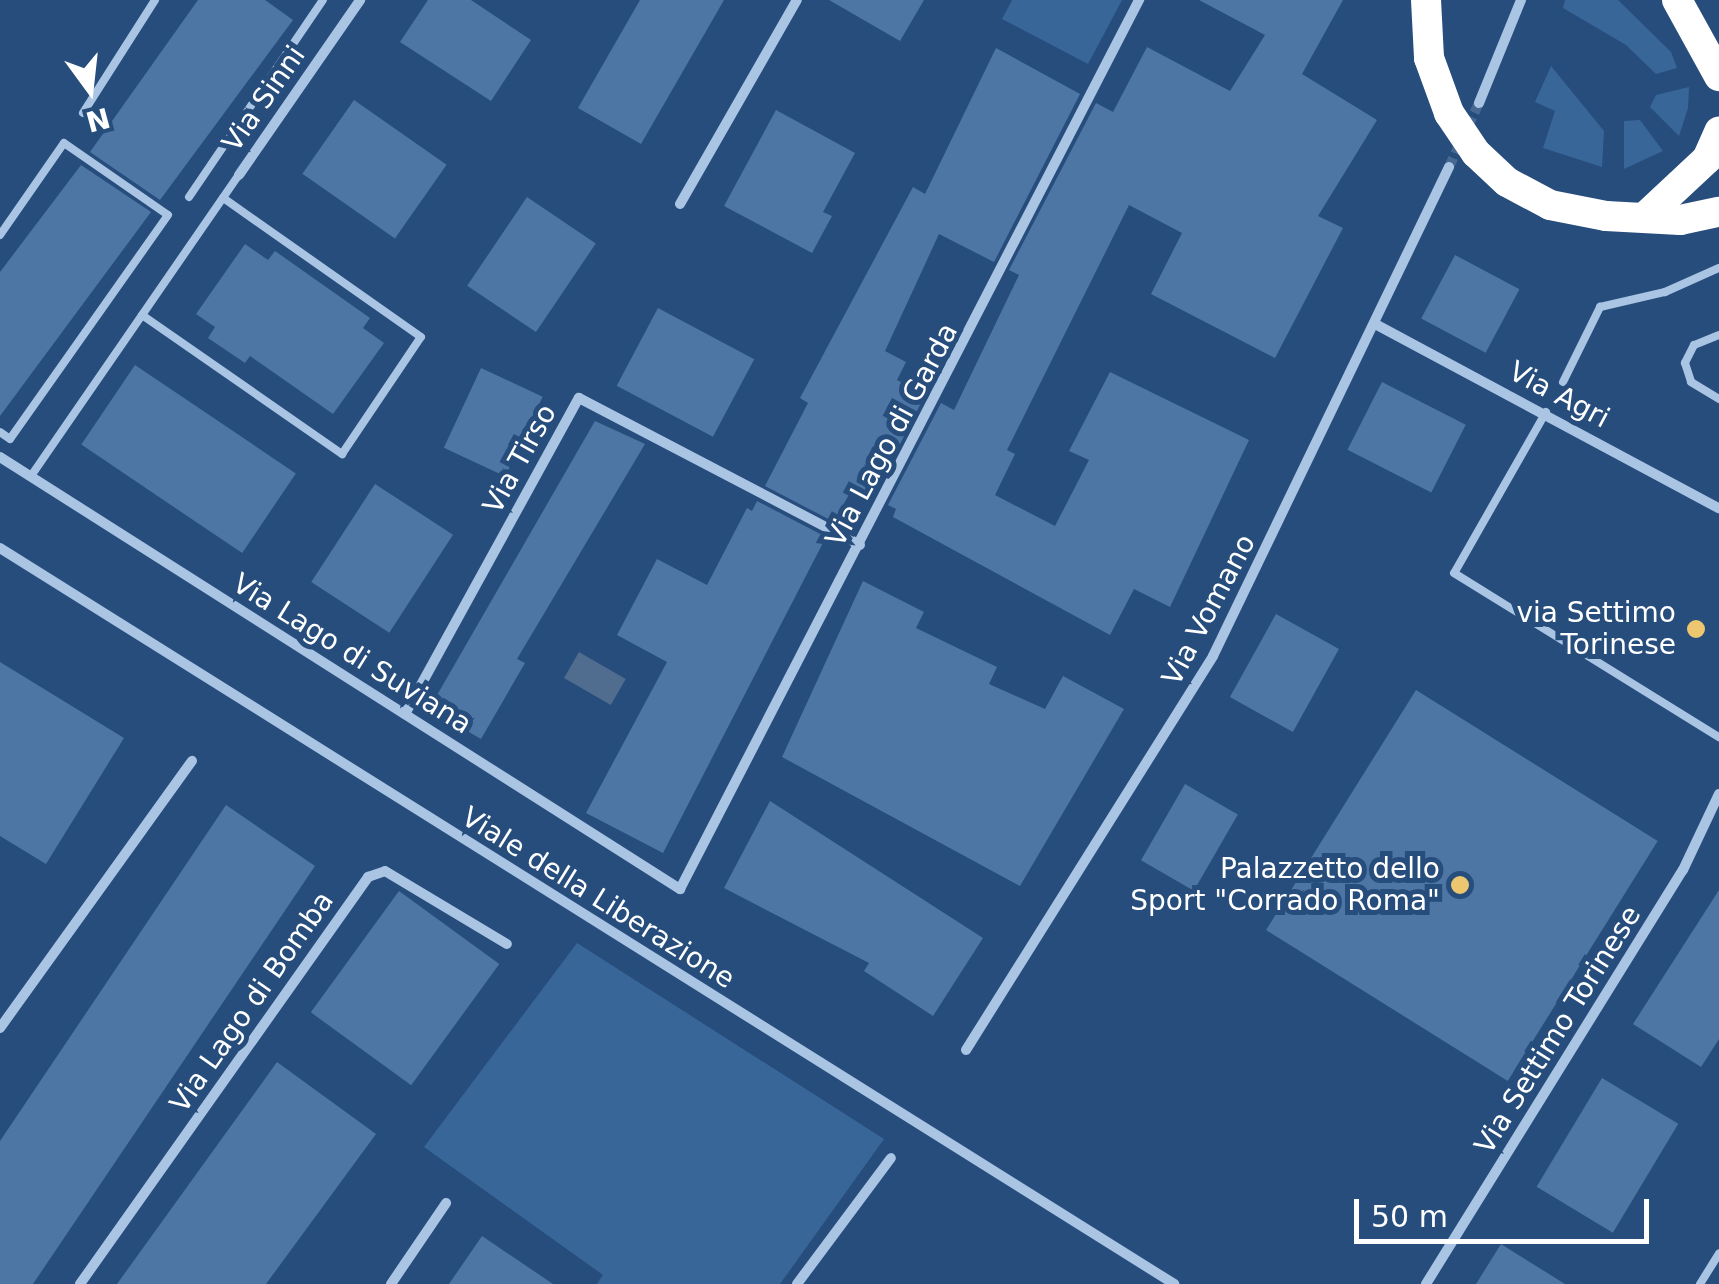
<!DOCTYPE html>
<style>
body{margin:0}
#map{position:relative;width:1719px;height:1284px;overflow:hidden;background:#264d7c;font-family:"DejaVu Sans",sans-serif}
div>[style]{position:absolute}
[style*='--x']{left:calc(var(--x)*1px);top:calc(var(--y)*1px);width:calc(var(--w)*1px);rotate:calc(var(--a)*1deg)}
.green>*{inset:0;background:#396699}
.water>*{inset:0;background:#506c8e;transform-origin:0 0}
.building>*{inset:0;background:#4e76a4;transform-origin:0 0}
.street-tunnel>*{height:10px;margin-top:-5px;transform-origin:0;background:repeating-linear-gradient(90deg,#476890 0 10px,transparent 0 15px)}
.lane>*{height:8px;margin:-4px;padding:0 4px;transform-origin:4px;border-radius:4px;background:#aac5e4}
.street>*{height:10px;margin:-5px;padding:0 5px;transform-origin:5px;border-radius:5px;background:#aac5e4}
.highway>*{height:30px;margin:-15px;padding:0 15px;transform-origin:15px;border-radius:15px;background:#fff}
.dots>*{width:28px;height:28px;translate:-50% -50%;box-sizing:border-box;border:5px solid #264d7c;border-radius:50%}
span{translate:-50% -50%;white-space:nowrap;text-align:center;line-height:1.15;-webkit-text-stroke:10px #264d7c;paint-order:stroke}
.street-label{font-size:28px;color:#fff}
.poi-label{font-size:28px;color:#fff}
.right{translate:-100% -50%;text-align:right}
.north{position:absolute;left:40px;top:40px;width:100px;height:100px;-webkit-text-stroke:8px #264d7c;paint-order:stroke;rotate:165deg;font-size:28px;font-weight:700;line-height:40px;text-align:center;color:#fff}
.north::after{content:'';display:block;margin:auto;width:35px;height:45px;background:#fff;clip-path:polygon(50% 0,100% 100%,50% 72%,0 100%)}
.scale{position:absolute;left:1354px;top:1199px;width:295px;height:45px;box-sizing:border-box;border:5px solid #fff;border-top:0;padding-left:12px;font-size:30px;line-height:35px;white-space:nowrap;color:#fff;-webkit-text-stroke:8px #264d7c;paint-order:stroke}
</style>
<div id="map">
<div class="green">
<div style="clip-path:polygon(1012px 0,1122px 0,1088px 64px,1002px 19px)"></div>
<div style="clip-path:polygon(1565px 0,1618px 0,1671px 52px,1677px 68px,1656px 74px,1626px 45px,1563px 8px)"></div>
<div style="clip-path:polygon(1551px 66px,1604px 131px,1602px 167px,1543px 148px,1555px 111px,1535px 102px)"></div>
<div style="clip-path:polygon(1689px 87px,1688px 108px,1679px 136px,1650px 107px,1656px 95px)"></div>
<div style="clip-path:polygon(1640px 120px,1663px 151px,1624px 169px,1624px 121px)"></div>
<div style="clip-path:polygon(577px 943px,884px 1139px,780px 1284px,597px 1284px,603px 1275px,424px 1147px)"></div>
</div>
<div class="water">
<div style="left:579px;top:652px;width:54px;height:30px;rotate:30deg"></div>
</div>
<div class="building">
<div style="clip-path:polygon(198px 0,265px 0,293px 20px,160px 200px,90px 152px)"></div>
<div style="clip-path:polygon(428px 0,471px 0,531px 40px,491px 101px,400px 42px)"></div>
<div style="clip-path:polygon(640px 0,724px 0,641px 144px,578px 108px)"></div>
<div style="clip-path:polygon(829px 0,924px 0,900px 41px)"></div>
<div style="clip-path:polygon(1199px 0,1343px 0,1302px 74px,1377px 120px,1318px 216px,1343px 228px,1275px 358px,1151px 294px,1182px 233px,1129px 205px,1007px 450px,1015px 454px,995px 495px,1055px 526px,1089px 460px,1069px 451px,1110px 372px,1249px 440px,1170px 607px,1134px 589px,1110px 635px,893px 517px,896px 509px,888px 505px,941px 403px,954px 410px,1019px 275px,1009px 270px,1096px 103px,1113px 112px,1147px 47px,1230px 91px,1265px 35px)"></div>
<div style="clip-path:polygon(996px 48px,1080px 94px,994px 262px,939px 234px,885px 351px,906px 362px,897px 380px,925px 395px,873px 497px,853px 487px,834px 522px,765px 486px,808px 403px,800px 398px,913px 187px,925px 194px)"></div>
<div style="left:354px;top:100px;width:113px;height:90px;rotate:35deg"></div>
<div style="clip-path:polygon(776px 110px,855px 153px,823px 212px,832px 216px,812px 253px,724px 206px)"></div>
<div style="clip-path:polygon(81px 165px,151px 212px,0 416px,0 272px)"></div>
<div style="left:527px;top:197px;width:83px;height:107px;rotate:34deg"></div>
<div style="clip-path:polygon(245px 244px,268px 260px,275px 251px,370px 318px,363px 328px,384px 343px,333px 414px,250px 356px,245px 363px,208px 338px,215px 327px,196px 314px)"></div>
<div style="left:1455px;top:255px;width:73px;height:72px;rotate:28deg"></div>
<div style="left:658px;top:308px;width:109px;height:88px;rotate:28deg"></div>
<div style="left:135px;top:365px;width:194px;height:96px;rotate:34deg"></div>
<div style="left:481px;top:368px;width:68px;height:88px;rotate:25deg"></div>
<div style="left:1382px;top:382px;width:94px;height:76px;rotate:27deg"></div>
<div style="clip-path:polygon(595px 421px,645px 444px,517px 659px,525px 663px,481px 739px,429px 709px)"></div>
<div style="left:375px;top:484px;width:93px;height:117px;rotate:33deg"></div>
<div style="clip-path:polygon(757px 501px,826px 537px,663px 853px,586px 813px,667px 662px,617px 635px,657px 559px,707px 585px,747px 508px,752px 511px)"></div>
<div style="clip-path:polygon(863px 581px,924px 612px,916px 628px,997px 667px,989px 684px,1045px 709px,1063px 676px,1124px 709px,1020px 886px,782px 757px)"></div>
<div style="left:1276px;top:614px;width:72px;height:95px;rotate:29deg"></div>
<div style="clip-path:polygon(0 662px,124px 738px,46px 864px,0 836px)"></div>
<div style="left:1416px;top:690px;width:285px;height:283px;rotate:32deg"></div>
<div style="left:1185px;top:784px;width:61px;height:88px;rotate:30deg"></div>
<div style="clip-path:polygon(770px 801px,983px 938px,933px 1016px,864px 971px,869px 963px,724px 888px)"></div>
<div style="clip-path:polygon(226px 805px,315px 866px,33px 1284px,0 1284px,0 1141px)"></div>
<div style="clip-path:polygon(1719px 890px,1719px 1039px,1701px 1067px,1633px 1024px)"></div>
<div style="left:399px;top:891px;width:124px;height:150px;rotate:36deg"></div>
<div style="clip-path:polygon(277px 1062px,376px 1134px,266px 1284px,117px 1284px)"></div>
<div style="left:1602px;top:1078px;width:89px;height:127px;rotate:31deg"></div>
<div style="clip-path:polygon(482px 1236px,553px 1284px,449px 1284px)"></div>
<div style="clip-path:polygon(1501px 1244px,1565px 1284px,1476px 1284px)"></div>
</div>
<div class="street-tunnel">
<div style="--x:1449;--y:167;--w:71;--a:-64.9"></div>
</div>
<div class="lane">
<div style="--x:83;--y:113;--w:134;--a:-57.5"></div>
<div style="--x:189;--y:197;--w:238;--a:-55.8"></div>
<div style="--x:0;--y:235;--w:112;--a:-55.2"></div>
<div style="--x:64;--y:143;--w:126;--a:34.7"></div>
<div style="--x:168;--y:215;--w:274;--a:125.2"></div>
<div style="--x:10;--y:439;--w:12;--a:-145"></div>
<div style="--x:142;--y:315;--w:244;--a:34.8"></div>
<div style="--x:342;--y:454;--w:141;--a:-56"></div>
<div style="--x:421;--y:337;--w:242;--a:-144.9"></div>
<div style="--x:1719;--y:335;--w:27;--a:158"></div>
<div style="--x:1694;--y:345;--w:20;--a:117"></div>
<div style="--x:1685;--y:363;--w:20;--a:72"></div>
<div style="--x:1691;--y:382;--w:33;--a:31"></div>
<div style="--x:1563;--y:382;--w:84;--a:-63.7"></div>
<div style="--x:1600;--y:307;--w:67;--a:-13"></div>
<div style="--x:1665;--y:292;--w:59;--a:-24"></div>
<div style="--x:1546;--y:412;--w:185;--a:119.7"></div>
<div style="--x:1454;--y:573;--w:312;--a:31.8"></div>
<div style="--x:31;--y:476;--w:366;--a:-55.4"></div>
<div style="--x:1700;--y:1284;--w:36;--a:-58"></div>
</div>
<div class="street">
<div style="--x:1479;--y:103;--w:111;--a:-67.8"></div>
<div style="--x:239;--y:175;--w:213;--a:-55.3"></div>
<div style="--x:680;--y:204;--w:235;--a:-60.2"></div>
<div style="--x:1377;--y:325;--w:388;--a:28.2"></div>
<div style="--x:0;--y:457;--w:806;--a:32.43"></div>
<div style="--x:680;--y:889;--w:1001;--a:-62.69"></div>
<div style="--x:0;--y:548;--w:1386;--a:32.08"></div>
<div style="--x:405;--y:714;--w:361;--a:-61.2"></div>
<div style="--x:579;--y:398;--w:317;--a:27.6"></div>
<div style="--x:0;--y:1028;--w:329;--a:-54.3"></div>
<div style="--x:966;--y:1050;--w:465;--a:-57.9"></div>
<div style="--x:1213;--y:656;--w:543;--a:-64.24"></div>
<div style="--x:80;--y:1284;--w:499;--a:-54.7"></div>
<div style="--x:368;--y:877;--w:18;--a:-19"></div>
<div style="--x:385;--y:871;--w:142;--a:30.9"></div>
<div style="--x:391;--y:1284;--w:98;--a:-55.8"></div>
<div style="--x:797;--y:1284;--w:157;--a:-53.3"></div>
<div style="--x:1426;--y:1284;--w:487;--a:-58.2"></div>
<div style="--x:1683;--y:870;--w:84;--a:-64.7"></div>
</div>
<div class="highway">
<div style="--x:1426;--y:0;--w:58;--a:87"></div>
<div style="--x:1429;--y:58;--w:59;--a:70"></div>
<div style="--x:1449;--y:113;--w:48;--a:56"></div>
<div style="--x:1476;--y:153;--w:42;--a:43.1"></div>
<div style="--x:1507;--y:182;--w:49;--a:28.1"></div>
<div style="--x:1550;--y:205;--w:57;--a:11.1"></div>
<div style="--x:1606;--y:216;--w:74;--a:3.1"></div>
<div style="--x:1680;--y:220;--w:40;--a:-12"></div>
<div style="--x:1677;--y:0;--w:87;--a:61.1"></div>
<div style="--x:1647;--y:215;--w:82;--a:-43"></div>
<div style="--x:1707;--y:159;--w:30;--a:-66"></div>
</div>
<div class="dots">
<div style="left:1696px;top:629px;background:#edc76f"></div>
<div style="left:1460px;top:885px;background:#edc76f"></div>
</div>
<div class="street-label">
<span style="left:264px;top:99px;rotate:-55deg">Via Sinni</span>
<span style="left:1559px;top:395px;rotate:28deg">Via Agri</span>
<span style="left:892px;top:435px;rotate:-62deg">Via Lago di Garda</span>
<span style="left:520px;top:459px;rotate:-61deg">Via Tirso</span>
<span style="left:1209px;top:610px;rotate:-62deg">Via Vomano</span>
<span style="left:352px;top:654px;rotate:32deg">Via Lago di Suviana</span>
<span style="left:598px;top:898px;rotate:32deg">Viale della Liberazione</span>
<span style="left:252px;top:1002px;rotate:-55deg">Via Lago di Bomba</span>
<span style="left:1558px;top:1030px;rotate:-58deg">Via Settimo Torinese</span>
</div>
<div class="poi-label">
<span class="right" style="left:1676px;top:629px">via Settimo<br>Torinese</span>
<span class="right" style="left:1440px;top:885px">Palazzetto dello<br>Sport "Corrado Roma"</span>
</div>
<div class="north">N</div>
<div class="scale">50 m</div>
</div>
